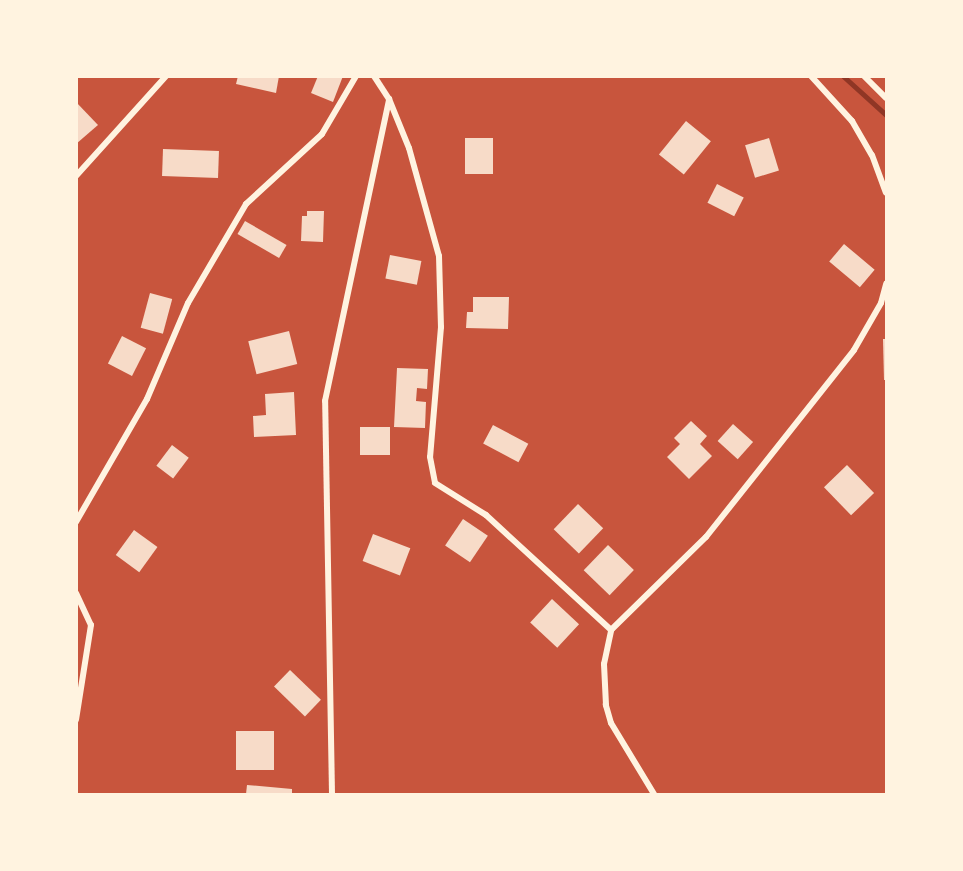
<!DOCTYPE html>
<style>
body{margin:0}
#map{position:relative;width:963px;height:871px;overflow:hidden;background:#c8553d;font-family:"Source Sans 3",sans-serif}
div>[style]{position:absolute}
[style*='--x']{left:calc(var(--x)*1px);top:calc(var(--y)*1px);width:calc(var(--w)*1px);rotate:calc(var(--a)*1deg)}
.stream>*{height:5px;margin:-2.5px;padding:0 2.5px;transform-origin:2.5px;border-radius:2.5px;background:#8f3625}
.building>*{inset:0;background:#f7dbc8;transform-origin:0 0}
.minor>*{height:6px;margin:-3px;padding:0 3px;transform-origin:3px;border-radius:3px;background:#fff3e0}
span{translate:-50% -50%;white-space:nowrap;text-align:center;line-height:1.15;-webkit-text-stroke:4.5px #fff3e0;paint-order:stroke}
.frame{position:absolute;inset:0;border:78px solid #fff3e0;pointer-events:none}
</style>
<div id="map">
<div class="stream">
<div style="--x:843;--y:76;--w:58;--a:42.2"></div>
</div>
<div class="building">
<div style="clip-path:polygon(238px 76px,279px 76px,276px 93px,236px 84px)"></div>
<div style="clip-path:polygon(318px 76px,343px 76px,333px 102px,311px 93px)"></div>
<div style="clip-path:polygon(76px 102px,98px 125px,76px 144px)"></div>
<div style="left:686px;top:121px;width:32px;height:43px;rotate:39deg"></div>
<div style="left:465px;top:138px;width:28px;height:36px"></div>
<div style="left:769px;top:138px;width:34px;height:25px;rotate:73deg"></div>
<div style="left:163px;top:149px;width:56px;height:27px;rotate:2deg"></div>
<div style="left:717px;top:184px;width:30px;height:21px;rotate:27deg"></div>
<div style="clip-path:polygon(307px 211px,324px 211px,323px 242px,301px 241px,302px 216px,307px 216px)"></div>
<div style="left:245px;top:221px;width:48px;height:15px;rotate:30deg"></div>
<div style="left:844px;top:244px;width:40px;height:23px;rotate:40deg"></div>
<div style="left:390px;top:255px;width:32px;height:24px;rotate:11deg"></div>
<div style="left:150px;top:293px;width:23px;height:36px;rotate:15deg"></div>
<div style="clip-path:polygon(473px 297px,509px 297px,508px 329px,466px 328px,467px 312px,473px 312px)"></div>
<div style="left:289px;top:331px;width:34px;height:42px;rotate:76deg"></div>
<div style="left:122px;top:336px;width:27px;height:31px;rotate:27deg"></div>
<div style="clip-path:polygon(883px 339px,886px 339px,886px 380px,884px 380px)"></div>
<div style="clip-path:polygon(397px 368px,428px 369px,427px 389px,417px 388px,416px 401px,426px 402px,425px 428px,394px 427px)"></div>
<div style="clip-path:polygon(294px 392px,296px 435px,254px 437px,253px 416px,266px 415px,265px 394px)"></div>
<div style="clip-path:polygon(691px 421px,707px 436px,700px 444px,712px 456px,689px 479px,667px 457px,680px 444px,674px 438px)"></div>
<div style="left:733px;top:424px;width:27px;height:23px;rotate:42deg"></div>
<div style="left:493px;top:425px;width:40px;height:21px;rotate:28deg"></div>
<div style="left:360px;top:427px;width:30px;height:28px"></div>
<div style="left:172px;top:445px;width:21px;height:26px;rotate:37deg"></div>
<div style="left:847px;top:465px;width:39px;height:32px;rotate:46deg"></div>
<div style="left:578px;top:504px;width:35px;height:35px;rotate:44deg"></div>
<div style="left:463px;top:519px;width:30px;height:32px;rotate:34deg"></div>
<div style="left:134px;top:530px;width:29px;height:31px;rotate:36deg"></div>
<div style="left:373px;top:534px;width:40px;height:29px;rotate:21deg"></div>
<div style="left:608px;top:545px;width:36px;height:35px;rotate:44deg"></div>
<div style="left:552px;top:599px;width:37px;height:32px;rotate:43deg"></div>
<div style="left:290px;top:670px;width:43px;height:23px;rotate:44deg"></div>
<div style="left:236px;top:731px;width:38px;height:39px"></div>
<div style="clip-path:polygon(247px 785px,292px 789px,292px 794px,246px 794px)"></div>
</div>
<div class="minor">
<div style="--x:374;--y:76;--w:27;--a:57"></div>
<div style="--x:389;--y:99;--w:53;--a:67.8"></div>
<div style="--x:409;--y:148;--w:112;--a:74.5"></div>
<div style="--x:439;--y:256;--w:71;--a:88.4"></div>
<div style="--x:441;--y:327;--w:130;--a:94.8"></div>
<div style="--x:430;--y:457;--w:26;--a:79"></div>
<div style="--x:435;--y:483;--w:60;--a:32.1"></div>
<div style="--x:486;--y:515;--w:170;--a:42.6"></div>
<div style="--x:811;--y:76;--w:61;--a:47.7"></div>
<div style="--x:852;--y:121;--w:39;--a:60"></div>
<div style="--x:872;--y:155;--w:40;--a:69.8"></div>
<div style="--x:864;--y:76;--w:31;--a:45"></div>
<div style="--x:76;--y:176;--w:135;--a:-48"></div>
<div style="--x:76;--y:522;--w:142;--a:-60"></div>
<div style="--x:147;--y:399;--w:104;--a:-66.9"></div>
<div style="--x:188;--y:303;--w:115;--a:-59.6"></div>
<div style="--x:246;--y:204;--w:103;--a:-42.6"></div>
<div style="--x:322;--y:134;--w:67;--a:-59.6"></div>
<div style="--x:76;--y:593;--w:35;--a:65"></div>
<div style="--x:91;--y:625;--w:96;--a:99"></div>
<div style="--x:332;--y:794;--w:393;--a:-91"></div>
<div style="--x:325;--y:401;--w:309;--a:-78"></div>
<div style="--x:654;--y:794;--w:83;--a:-121.2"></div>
<div style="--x:611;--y:723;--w:19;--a:-106"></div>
<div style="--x:606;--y:705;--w:41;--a:-92.8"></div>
<div style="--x:604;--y:664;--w:35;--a:-78"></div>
<div style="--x:611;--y:630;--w:133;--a:-44.4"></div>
<div style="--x:706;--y:537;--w:238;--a:-51.6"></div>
<div style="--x:854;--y:350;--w:54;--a:-60.1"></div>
<div style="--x:881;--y:303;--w:20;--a:-75"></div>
</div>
<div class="frame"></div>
</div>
